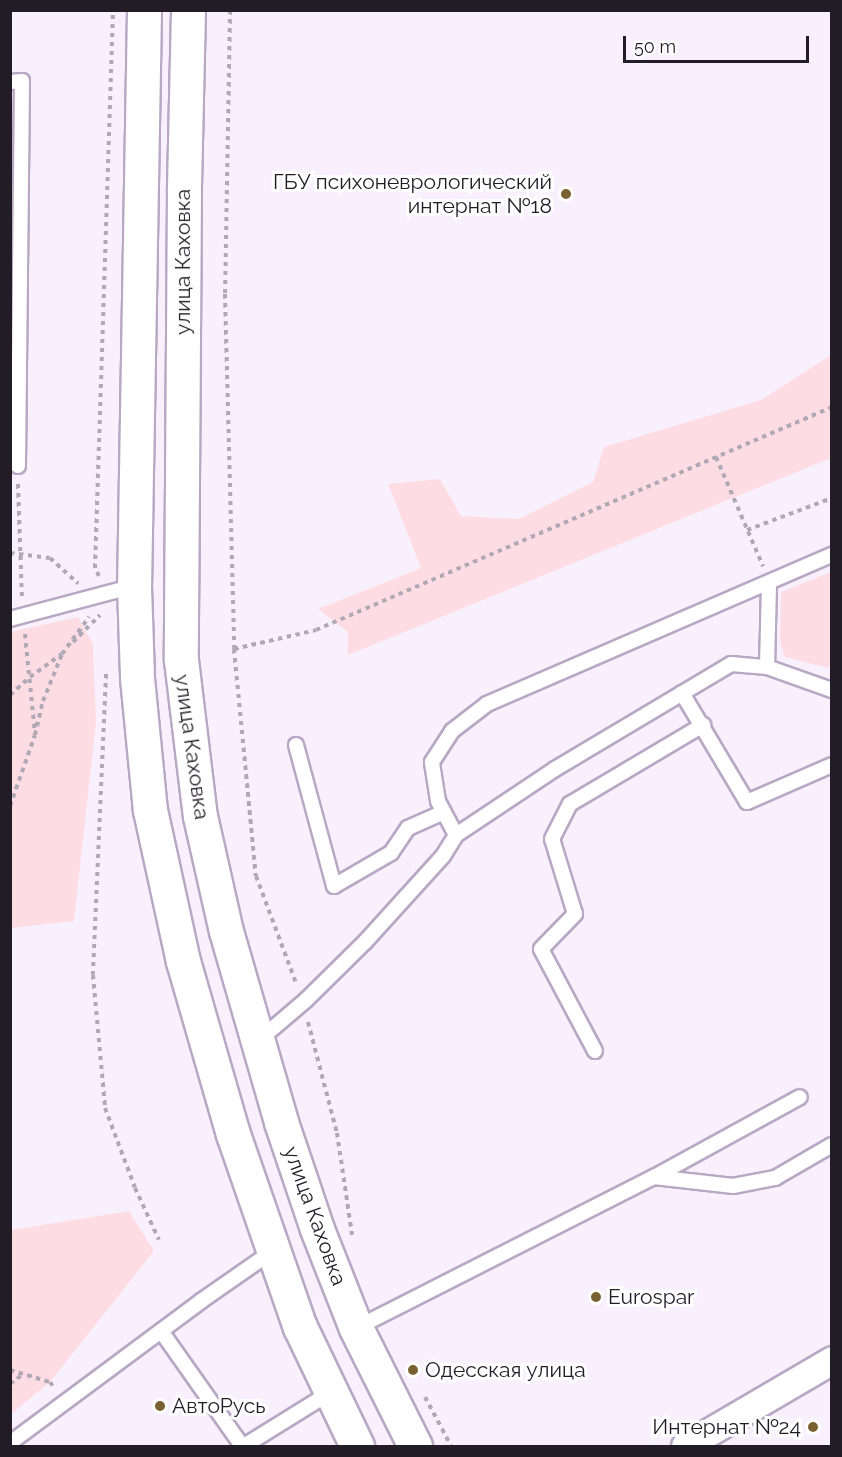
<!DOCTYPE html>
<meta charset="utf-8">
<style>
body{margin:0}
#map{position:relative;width:842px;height:1457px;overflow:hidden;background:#f8f1fd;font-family:Raleway,sans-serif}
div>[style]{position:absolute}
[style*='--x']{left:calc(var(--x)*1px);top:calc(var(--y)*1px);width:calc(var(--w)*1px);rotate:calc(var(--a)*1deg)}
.green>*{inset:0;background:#fedce3}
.path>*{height:4px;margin-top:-2px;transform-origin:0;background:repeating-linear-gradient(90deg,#b0a9b5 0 4.5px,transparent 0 9px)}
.roads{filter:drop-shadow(2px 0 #b8a8c3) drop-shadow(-2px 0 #b8a8c3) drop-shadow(0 2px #b8a8c3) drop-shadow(0 -2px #b8a8c3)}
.lane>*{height:14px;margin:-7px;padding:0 7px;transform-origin:7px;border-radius:7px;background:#fff}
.street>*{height:27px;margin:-13.5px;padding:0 13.5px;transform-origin:13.5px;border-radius:13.5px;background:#fff}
.secondary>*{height:33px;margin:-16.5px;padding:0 16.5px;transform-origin:16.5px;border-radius:16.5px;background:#fff}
.dots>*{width:16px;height:16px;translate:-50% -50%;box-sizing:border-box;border:3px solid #fff;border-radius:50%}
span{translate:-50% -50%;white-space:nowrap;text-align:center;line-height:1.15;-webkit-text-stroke:6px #fff;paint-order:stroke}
.poi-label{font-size:21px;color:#211c26}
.right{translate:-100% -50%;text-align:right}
.left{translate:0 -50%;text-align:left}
.street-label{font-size:21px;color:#211c26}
.frame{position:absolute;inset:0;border:12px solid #211c26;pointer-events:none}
.scale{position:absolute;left:623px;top:36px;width:186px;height:27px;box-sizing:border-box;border:3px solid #211c26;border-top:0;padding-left:8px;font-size:18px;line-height:21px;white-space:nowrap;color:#211c26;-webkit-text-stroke:4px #fff;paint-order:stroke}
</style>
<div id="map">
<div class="green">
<div style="clip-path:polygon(831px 355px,831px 458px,348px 655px,348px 632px,318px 609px,421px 568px,388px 484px,440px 479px,461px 516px,519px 519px,593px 482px,604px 447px,761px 400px)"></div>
<div style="clip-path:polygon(831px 572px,831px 664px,828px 668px,785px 657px,780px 642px,781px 592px)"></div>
<div style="clip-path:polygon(78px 617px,93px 644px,96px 723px,74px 921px,11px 928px,11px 632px)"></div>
<div style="clip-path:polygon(129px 1211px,154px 1251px,50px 1382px,11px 1414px,11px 1230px)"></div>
</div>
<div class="path">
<div style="--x:230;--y:10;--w:284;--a:91"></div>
<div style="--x:225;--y:294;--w:355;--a:88.5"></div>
<div style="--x:234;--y:649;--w:228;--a:84.5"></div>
<div style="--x:256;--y:876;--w:114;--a:69.5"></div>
<div style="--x:716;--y:457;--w:119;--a:66.7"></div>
<div style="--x:18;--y:484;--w:113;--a:88"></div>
<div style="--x:747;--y:530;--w:91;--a:-20.6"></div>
<div style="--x:10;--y:553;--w:40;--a:7.1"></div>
<div style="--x:50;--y:558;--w:38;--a:42"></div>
<div style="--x:99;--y:576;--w:9;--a:-117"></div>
<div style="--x:95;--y:568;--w:558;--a:-88.15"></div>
<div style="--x:25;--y:634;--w:101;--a:84.3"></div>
<div style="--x:73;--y:642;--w:38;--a:-45"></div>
<div style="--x:234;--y:649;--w:84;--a:-13"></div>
<div style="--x:316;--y:630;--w:562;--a:-23.37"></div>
<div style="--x:106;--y:674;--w:301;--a:92.5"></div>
<div style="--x:93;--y:975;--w:134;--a:84.8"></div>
<div style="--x:105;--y:1108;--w:85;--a:69.4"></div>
<div style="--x:135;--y:1188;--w:57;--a:65.2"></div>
<div style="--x:10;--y:695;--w:27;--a:-42"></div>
<div style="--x:30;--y:677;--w:39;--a:-36"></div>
<div style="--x:10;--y:806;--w:75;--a:-70.6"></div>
<div style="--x:35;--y:735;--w:35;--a:-77"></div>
<div style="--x:43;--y:701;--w:51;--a:-68"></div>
<div style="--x:62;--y:654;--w:46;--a:-53.9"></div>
<div style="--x:308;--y:1022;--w:115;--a:75.4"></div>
<div style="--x:337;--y:1133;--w:103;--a:81.6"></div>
<div style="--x:10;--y:1370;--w:42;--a:16.7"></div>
<div style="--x:50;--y:1382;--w:7;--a:56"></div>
<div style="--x:10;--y:1384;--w:15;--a:-37"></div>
<div style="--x:425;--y:1397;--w:55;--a:62"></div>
</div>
<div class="roads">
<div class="lane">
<div style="--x:10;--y:82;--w:12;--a:-5"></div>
<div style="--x:22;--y:81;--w:385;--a:90.6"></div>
<div style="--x:10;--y:619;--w:128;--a:-14.9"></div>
<div style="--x:767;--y:667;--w:84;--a:-88.6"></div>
<div style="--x:682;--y:693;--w:127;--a:59.2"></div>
<div style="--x:747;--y:802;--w:93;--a:-23.5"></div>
<div style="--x:296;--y:745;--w:146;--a:74.9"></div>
<div style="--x:334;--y:886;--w:66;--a:-30.1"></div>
<div style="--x:391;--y:853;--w:30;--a:-56"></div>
<div style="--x:408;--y:828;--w:39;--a:-24"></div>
<div style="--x:456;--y:835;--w:119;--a:-33.7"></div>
<div style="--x:555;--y:769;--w:205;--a:-30.8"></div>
<div style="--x:731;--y:664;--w:36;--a:5"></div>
<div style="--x:767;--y:667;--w:69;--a:19.5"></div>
<div style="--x:258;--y:1041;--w:63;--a:-40.5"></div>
<div style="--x:306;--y:1000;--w:83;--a:-44.5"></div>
<div style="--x:365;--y:942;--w:116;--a:-47.8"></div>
<div style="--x:443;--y:856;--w:25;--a:-58"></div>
<div style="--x:456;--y:835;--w:38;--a:-118"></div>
<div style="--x:438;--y:801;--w:39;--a:-99"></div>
<div style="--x:432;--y:762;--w:37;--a:-57"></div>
<div style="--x:452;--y:731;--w:44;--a:-37.6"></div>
<div style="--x:487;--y:704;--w:376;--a:-23.4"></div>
<div style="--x:595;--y:1051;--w:115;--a:-117.9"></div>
<div style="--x:541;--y:949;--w:49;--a:-45.8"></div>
<div style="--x:575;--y:914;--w:78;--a:-107"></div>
<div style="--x:552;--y:839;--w:39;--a:-63"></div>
<div style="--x:570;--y:804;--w:155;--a:-30.7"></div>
<div style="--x:654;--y:1177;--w:80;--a:6.5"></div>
<div style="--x:733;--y:1186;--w:43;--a:-10.8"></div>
<div style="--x:775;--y:1178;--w:66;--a:-30.1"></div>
<div style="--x:356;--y:1328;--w:334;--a:-26.9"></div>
<div style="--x:654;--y:1177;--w:166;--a:-28.7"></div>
<div style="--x:161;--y:1331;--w:141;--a:54.8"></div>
<div style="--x:10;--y:1443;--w:238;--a:-36.6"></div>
<div style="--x:201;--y:1301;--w:88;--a:-34.8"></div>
<div style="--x:244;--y:1446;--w:102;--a:-31.8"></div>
</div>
<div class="street">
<div style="--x:685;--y:1446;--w:170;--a:-30.3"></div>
</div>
<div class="secondary">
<div style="--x:144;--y:10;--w:576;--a:90.99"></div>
<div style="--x:134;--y:586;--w:92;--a:88.1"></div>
<div style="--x:137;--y:678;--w:133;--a:84.4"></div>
<div style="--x:150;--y:810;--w:155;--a:77.7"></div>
<div style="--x:183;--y:961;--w:180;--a:73.9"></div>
<div style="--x:233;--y:1134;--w:204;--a:70.9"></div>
<div style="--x:300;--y:1327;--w:132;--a:64.4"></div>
<div style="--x:188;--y:10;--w:183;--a:91.3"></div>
<div style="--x:184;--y:193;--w:467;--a:90.4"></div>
<div style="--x:181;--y:660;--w:157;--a:83.1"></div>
<div style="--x:200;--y:816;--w:118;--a:77.3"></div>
<div style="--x:226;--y:931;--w:199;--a:73.9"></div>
<div style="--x:281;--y:1122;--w:113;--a:71.4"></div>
<div style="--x:317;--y:1229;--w:106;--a:68.5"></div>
<div style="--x:356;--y:1328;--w:132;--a:63.4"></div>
</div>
</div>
<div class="dots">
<div style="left:566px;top:194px;background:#796132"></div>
<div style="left:596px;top:1297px;background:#796132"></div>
<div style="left:413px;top:1370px;background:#796132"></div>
<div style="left:160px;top:1406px;background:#796132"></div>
<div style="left:813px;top:1427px;background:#796132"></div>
</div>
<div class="poi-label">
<span class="right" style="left:552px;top:194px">ГБУ психоневрологический<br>интернат №18</span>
<span class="left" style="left:608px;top:1297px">Eurospar</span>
<span class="left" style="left:425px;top:1370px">Одесская улица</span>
<span class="left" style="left:172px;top:1406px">АвтоРусь</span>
<span class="right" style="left:801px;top:1427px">Интернат №24</span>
</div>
<div class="street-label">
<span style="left:183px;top:262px;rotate:-90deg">улица Каховка</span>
<span style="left:192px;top:747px;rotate:82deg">улица Каховка</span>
<span style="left:315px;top:1216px;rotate:70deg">улица Каховка</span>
</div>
<div class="frame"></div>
<div class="scale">50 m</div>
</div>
